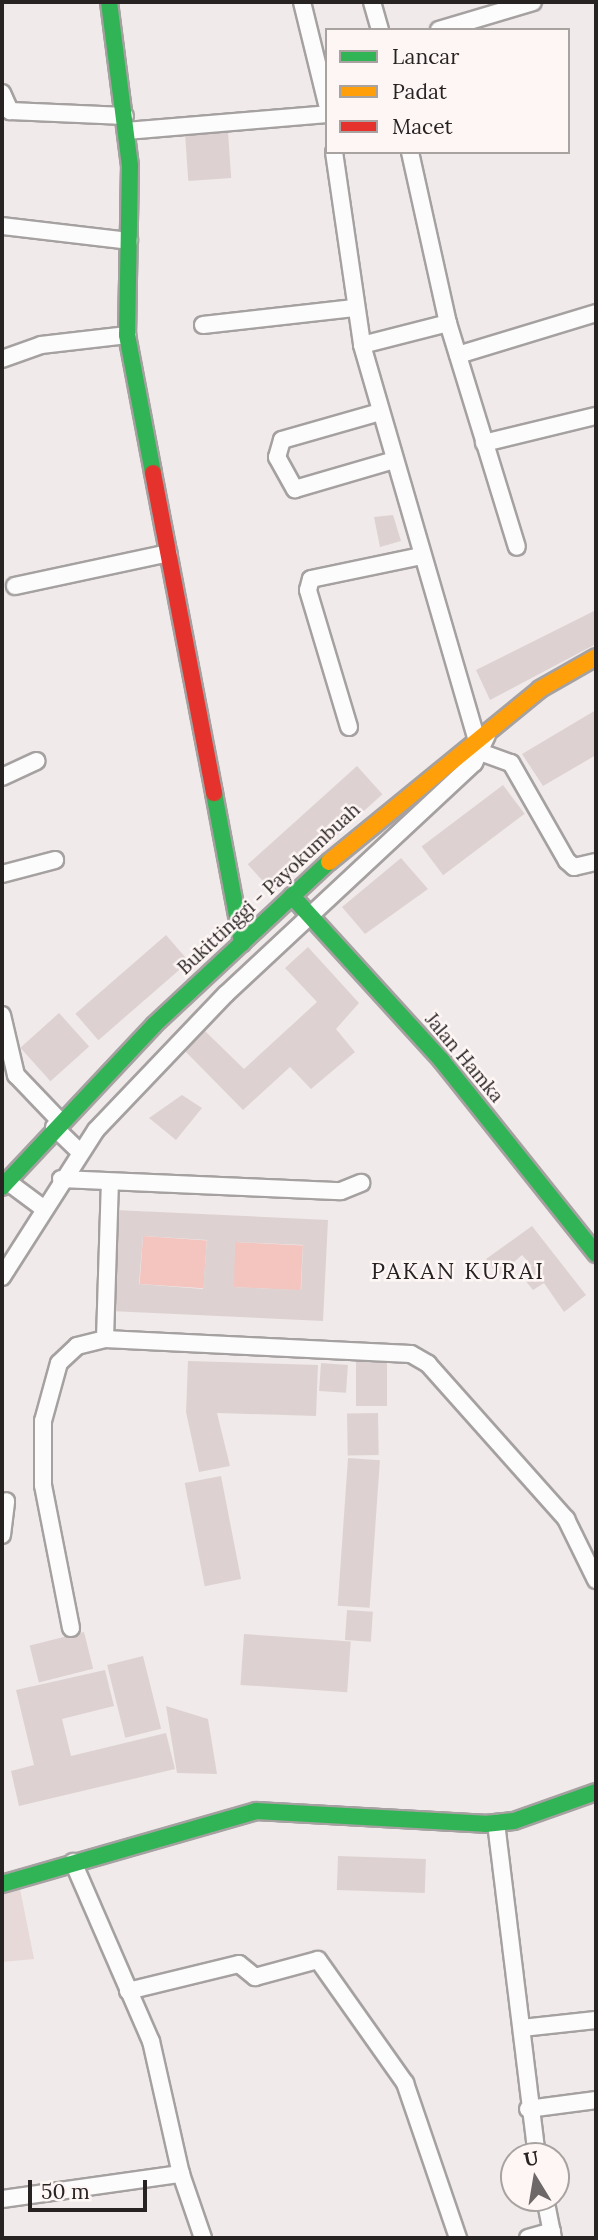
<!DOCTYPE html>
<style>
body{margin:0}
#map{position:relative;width:598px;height:2240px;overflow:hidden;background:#f0eaea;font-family:Lora,serif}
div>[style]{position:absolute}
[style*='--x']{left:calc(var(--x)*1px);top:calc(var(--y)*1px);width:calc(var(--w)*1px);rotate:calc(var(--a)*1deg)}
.built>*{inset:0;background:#e7d9d8}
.green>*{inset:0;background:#f4c4bf;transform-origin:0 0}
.building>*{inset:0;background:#ddd2d1;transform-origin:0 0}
.roads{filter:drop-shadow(2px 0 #a6a1a1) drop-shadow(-2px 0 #a6a1a1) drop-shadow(0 2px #a6a1a1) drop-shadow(0 -2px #a6a1a1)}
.street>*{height:16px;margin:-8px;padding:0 8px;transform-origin:8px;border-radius:8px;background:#fdfcfc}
.fast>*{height:16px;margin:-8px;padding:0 8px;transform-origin:8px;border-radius:8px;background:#30b455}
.slow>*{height:16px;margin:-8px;padding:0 8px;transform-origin:8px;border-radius:8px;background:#ff9f0a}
.jam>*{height:16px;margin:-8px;padding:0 8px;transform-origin:8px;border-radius:8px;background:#e5322d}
span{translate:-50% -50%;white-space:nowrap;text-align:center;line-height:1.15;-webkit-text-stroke:5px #fef6f5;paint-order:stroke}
.street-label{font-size:19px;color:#282323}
.quarter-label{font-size:23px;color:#282323;letter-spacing:2px}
.frame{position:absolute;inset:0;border:4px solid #282323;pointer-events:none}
.legend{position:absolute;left:325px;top:28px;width:245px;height:126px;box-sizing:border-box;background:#fef6f5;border:2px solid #a8a2a1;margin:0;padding:9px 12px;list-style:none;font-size:21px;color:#282323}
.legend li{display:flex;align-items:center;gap:14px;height:35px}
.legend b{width:35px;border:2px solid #a8a2a1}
.north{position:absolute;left:500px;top:2142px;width:70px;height:70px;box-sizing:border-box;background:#fef6f5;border:2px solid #a8a2a1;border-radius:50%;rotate:349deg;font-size:19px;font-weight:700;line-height:28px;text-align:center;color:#282323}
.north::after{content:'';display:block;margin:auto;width:24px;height:32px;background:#6e6969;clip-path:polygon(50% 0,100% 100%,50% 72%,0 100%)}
.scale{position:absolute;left:28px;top:2180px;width:119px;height:32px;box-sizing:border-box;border:4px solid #282323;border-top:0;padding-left:9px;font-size:21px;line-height:24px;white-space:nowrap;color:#282323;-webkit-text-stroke:5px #fef6f5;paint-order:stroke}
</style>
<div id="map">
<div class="built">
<div style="clip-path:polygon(20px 1889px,34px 1959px,2px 1962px,2px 1894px)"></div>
</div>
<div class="green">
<div style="left:143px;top:1236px;width:64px;height:48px;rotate:4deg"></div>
<div style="left:235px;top:1242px;width:68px;height:45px;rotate:3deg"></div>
</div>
<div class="building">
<div style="left:228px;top:132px;width:46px;height:43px;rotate:86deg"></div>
<div style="clip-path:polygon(393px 515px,401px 541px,380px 547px,374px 517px)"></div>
<div style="clip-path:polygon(596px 610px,596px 644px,490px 700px,476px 670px)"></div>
<div style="clip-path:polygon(596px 710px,596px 755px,543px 786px,522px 754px)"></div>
<div style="left:357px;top:766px;width:38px;height:147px;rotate:48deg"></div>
<div style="left:503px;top:785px;width:36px;height:102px;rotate:53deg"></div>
<div style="clip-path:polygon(401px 858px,428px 889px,365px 934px,342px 907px)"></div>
<div style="left:166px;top:935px;width:35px;height:120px;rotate:49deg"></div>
<div style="clip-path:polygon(308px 947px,359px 1003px,336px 1029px,355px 1052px,311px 1089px,290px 1067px,243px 1110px,184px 1050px,205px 1031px,244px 1069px,317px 1002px,285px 968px)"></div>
<div style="left:59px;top:1013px;width:45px;height:52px;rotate:48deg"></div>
<div style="clip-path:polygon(182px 1095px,202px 1108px,176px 1140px,149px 1118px)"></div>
<div style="clip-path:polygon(evenodd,115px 1210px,328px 1220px,323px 1321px,110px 1311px,115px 1210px,143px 1236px,207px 1240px,203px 1289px,139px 1284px,143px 1236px,115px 1210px,235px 1242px,303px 1245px,301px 1290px,234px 1287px,235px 1242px)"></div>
<div style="clip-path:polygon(532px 1226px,586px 1295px,564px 1312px,544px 1283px,533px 1290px,520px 1274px,532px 1266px,522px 1255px,498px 1276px,486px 1259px)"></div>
<div style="left:356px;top:1358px;width:31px;height:48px"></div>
<div style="clip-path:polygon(188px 1361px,318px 1365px,316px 1416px,217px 1413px,230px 1466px,199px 1472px,186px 1412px)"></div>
<div style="left:321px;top:1363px;width:27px;height:28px;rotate:4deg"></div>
<div style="left:378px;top:1413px;width:42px;height:31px;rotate:89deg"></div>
<div style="left:348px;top:1458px;width:32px;height:148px;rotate:4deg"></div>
<div style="left:221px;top:1476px;width:105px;height:37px;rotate:79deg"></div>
<div style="left:347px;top:1610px;width:26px;height:30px;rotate:4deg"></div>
<div style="left:84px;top:1632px;width:38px;height:56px;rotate:76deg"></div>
<div style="left:244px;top:1634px;width:107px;height:51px;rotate:4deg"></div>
<div style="left:143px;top:1656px;width:75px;height:37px;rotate:76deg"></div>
<div style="clip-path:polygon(105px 1670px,114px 1706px,62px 1719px,71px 1756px,166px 1733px,175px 1769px,19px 1806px,11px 1771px,34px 1765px,16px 1690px)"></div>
<div style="clip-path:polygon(166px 1706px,208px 1719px,217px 1774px,177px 1773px)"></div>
<div style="left:338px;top:1856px;width:88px;height:34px;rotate:2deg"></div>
</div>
<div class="roads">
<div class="street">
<div style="--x:302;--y:2;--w:105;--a:76.2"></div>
<div style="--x:372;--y:2;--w:29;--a:74"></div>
<div style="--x:439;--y:30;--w:98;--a:-16.6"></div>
<div style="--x:2;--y:93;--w:20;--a:66"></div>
<div style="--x:10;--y:111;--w:115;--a:2.5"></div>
<div style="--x:126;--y:131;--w:202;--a:-4.8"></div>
<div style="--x:334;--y:152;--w:195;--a:81.7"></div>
<div style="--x:362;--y:345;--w:408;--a:73.8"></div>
<div style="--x:410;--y:152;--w:175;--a:77.5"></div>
<div style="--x:448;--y:323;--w:234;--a:72.9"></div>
<div style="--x:2;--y:226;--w:128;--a:6.7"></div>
<div style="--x:203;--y:325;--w:152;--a:-6.4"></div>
<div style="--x:362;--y:345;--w:89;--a:-14.3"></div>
<div style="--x:458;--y:355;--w:144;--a:-16.9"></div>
<div style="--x:2;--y:359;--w:41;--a:-19.7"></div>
<div style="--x:41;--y:345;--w:87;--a:-6.6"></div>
<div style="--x:380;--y:412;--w:102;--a:164.1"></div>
<div style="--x:282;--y:440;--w:18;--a:106"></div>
<div style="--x:277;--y:457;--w:37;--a:61"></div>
<div style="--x:295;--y:489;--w:103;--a:-16.3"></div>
<div style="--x:484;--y:443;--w:115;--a:-13.6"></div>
<div style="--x:15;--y:586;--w:157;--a:-12.1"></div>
<div style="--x:349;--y:727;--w:143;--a:-106.7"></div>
<div style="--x:308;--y:590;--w:11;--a:-75"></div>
<div style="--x:311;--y:579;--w:112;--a:-11.8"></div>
<div style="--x:480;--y:752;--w:33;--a:20"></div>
<div style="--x:511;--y:763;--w:113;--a:60.3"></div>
<div style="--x:567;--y:861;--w:9;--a:41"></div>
<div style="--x:574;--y:867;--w:23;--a:-13"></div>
<div style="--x:2;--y:777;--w:38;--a:-25"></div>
<div style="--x:2;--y:874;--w:55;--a:-14.8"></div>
<div style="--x:2;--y:1015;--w:62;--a:76.9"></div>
<div style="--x:16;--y:1075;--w:64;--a:46.3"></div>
<div style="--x:54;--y:1127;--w:36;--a:44"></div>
<div style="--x:61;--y:1179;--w:280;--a:2.5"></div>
<div style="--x:341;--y:1191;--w:22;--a:-22"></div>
<div style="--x:8;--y:1182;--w:44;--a:36.6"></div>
<div style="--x:2;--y:1277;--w:174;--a:-57.4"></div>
<div style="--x:96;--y:1130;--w:188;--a:-46.3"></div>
<div style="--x:226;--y:994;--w:339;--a:-43"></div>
<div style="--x:474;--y:763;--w:31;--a:-65"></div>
<div style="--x:105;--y:1339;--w:156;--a:-88.2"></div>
<div style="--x:2;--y:1535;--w:34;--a:-83"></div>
<div style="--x:71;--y:1628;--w:146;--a:-101.1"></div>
<div style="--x:43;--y:1485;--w:64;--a:-90"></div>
<div style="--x:43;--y:1421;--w:60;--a:-74.6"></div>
<div style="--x:59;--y:1363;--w:25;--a:-43"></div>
<div style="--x:77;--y:1346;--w:29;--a:-14"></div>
<div style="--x:105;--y:1339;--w:306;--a:2.8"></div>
<div style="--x:411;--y:1354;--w:20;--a:30"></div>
<div style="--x:428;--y:1364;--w:208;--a:48.3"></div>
<div style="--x:566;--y:1519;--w:68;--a:63.8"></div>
<div style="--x:496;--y:1823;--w:336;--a:83"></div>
<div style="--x:73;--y:1862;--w:195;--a:66.5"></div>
<div style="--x:151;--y:2041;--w:136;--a:77.3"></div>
<div style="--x:181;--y:2174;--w:68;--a:71"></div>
<div style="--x:128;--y:1991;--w:114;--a:-13.7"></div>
<div style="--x:239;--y:1964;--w:21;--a:39"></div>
<div style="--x:255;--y:1977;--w:65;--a:-15.1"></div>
<div style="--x:318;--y:1960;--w:151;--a:54.7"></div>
<div style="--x:405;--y:2083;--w:164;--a:71.1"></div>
<div style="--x:522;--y:2028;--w:74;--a:-6.2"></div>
<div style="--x:528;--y:2109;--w:69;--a:-7.5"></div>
<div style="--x:545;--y:2198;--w:41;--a:78.7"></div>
<div style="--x:2;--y:2199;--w:181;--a:-8"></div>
<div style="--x:528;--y:2238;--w:25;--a:-16"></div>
</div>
<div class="fast">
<div style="--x:109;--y:2;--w:164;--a:82.7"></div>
<div style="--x:130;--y:165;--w:170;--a:91"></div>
<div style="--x:127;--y:335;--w:140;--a:79.3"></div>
<div style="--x:214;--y:793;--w:153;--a:79.4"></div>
<div style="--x:292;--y:896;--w:223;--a:47.7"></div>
<div style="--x:442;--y:1061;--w:247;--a:51.4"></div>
<div style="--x:2;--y:1187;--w:222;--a:-46.8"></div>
<div style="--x:154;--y:1025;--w:239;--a:-43"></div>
<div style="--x:2;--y:1884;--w:264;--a:-16"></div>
<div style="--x:256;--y:1811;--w:229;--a:3.2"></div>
<div style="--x:485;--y:1824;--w:29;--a:-6"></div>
<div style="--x:514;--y:1821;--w:87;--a:-19.5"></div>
</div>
<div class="slow">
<div style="--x:329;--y:862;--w:273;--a:-39.3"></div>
<div style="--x:540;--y:689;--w:64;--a:-29.7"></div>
</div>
<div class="jam">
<div style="--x:153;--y:473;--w:326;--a:79.2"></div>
</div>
</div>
<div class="street-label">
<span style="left:269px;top:889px;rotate:-43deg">Bukittinggi - Payokumbuah</span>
<span style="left:464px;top:1058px;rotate:50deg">Jalan Hamka</span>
</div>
<div class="quarter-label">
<span style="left:458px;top:1271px">PAKAN KURAI</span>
</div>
<div class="frame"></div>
<ul class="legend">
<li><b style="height:9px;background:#30b455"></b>Lancar</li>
<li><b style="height:9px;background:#ff9f0a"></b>Padat</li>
<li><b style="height:9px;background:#e5322d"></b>Macet</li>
</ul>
<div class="north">U</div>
<div class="scale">50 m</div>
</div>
